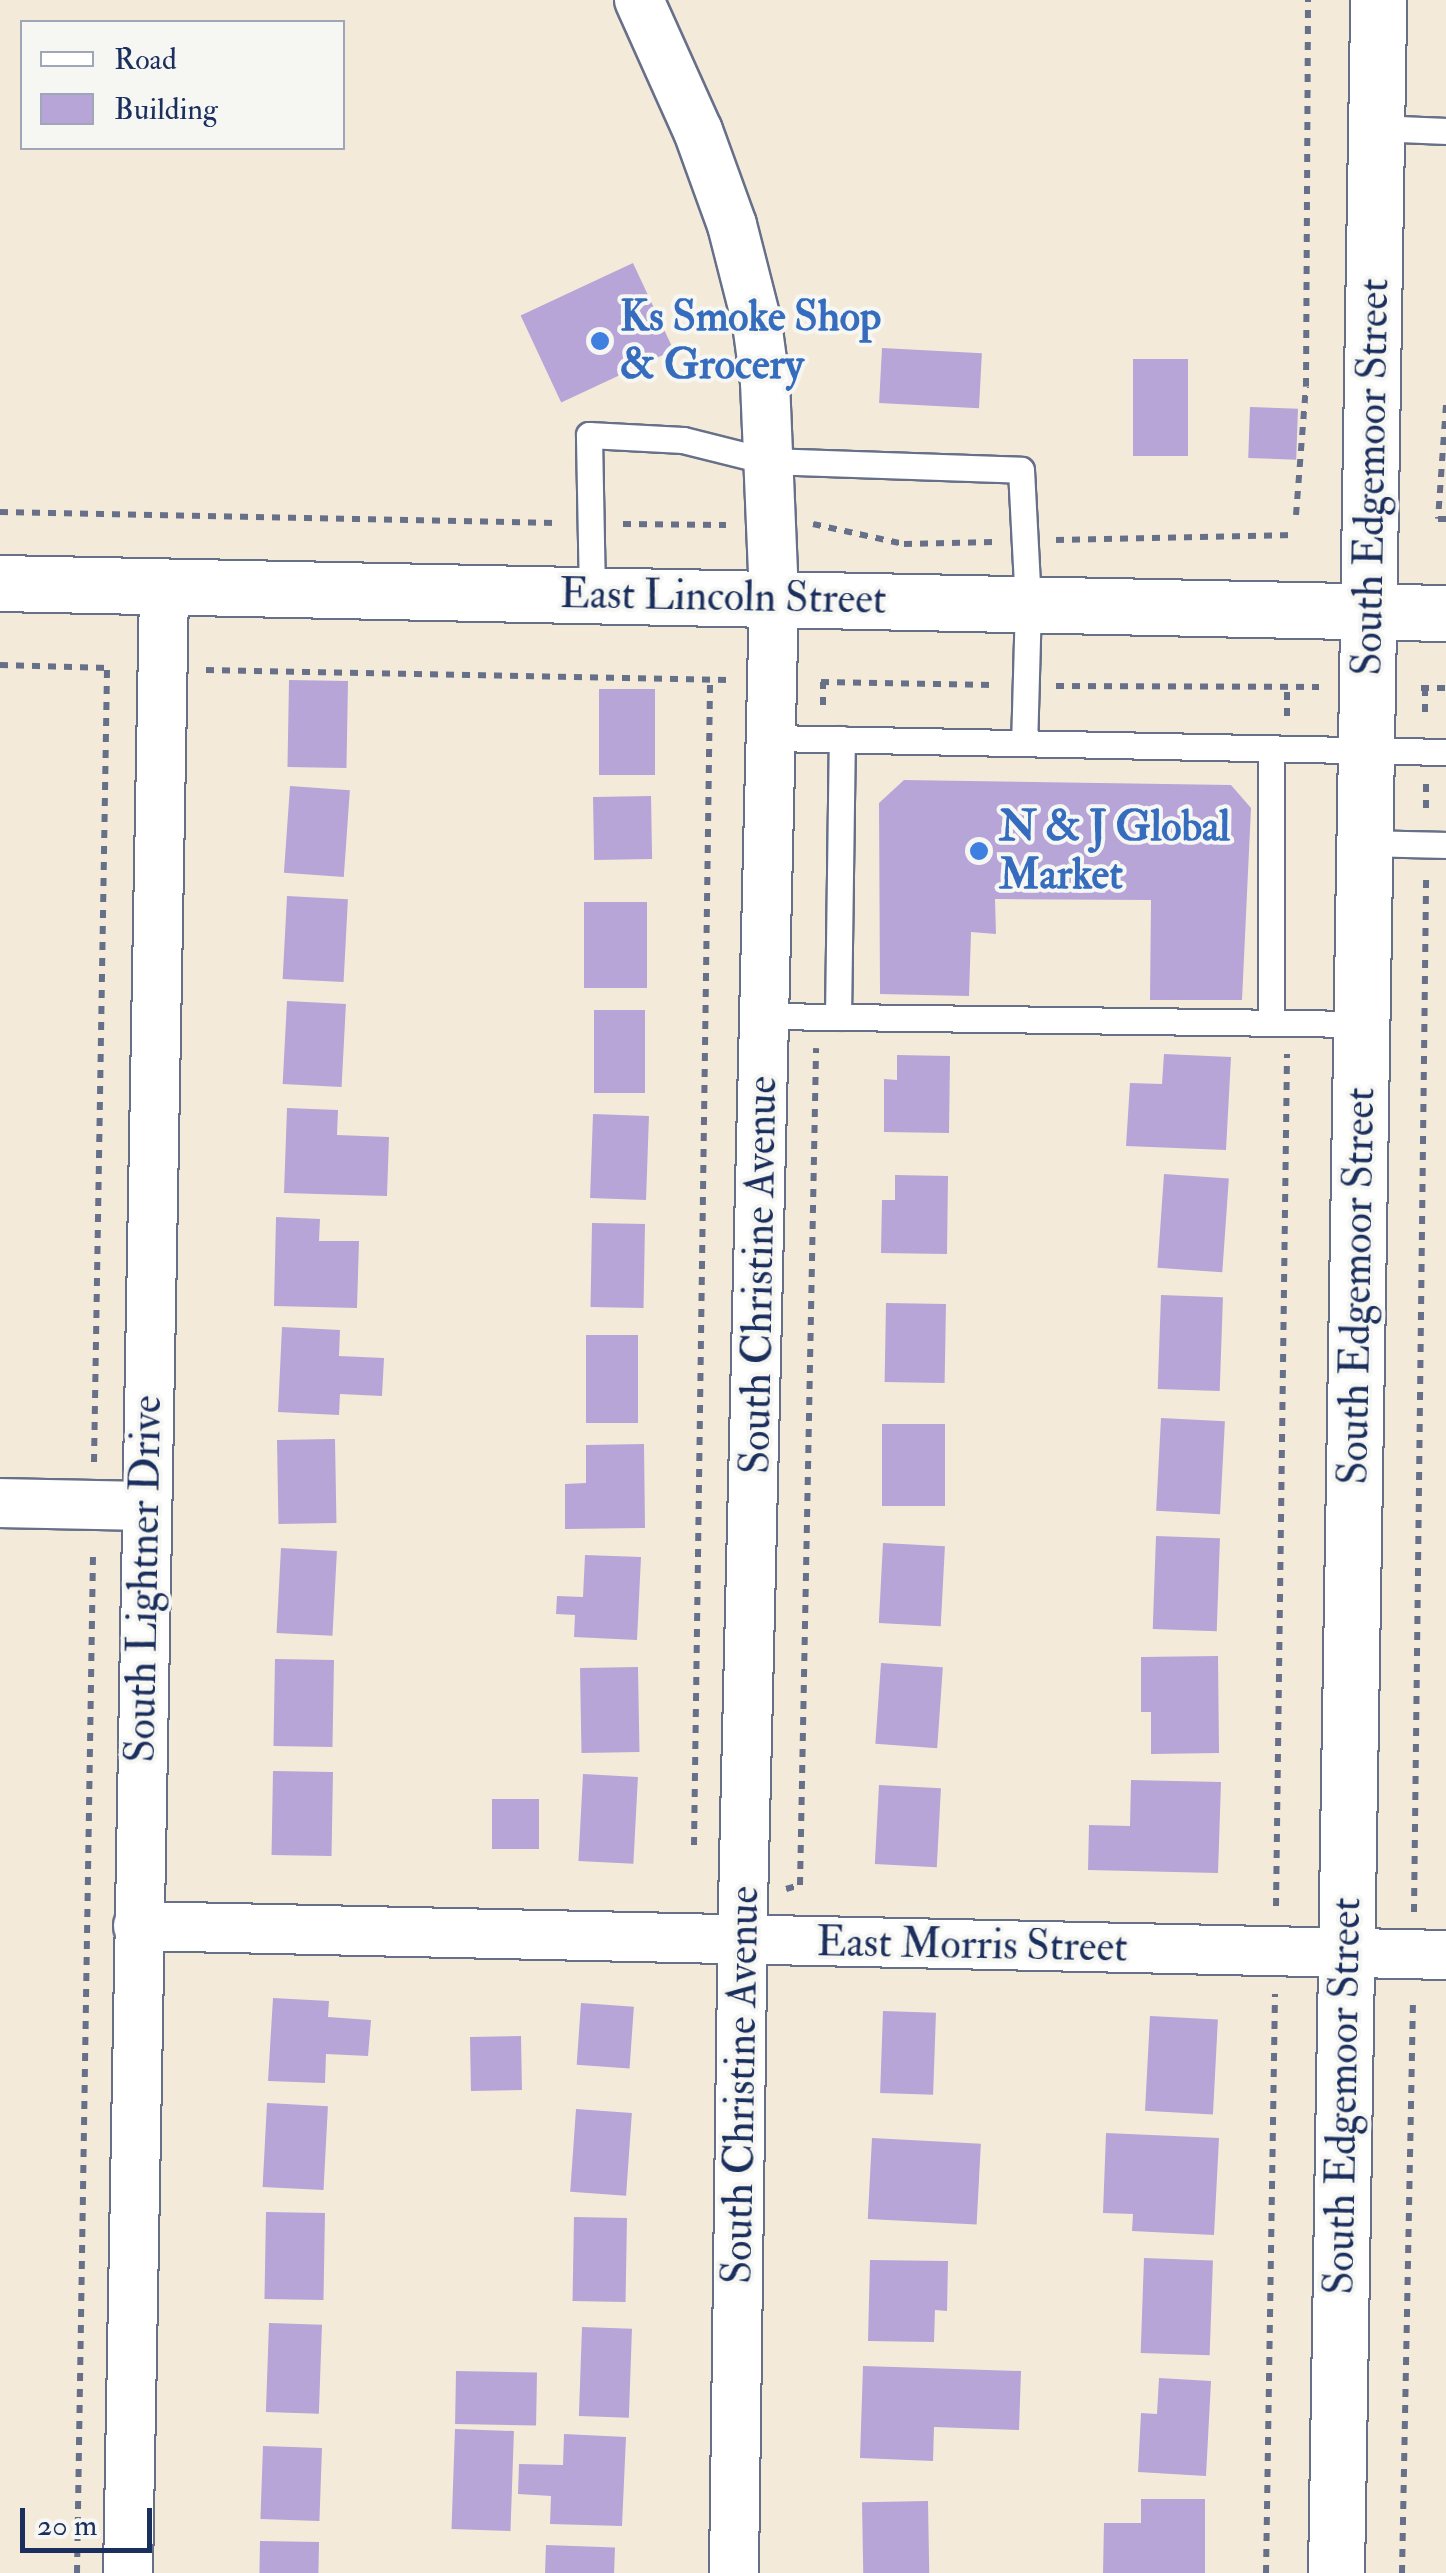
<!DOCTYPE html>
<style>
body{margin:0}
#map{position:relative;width:1446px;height:2573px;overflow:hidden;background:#f4eada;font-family:"IM FELL Double Pica",serif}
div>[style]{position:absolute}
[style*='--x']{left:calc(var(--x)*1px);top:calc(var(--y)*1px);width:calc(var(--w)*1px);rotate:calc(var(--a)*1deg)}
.building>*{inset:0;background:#b7a5d7;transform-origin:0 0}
.path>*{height:6px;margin-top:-3px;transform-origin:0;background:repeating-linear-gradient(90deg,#677089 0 8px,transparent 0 16px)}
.roads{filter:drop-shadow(2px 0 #677089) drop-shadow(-2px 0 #677089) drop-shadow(0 2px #677089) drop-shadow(0 -2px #677089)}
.service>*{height:25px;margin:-12.5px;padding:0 12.5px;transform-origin:12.5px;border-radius:12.5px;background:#fff}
.minor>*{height:48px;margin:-24px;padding:0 24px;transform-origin:24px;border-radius:24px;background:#fff}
.tertiary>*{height:55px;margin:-27.5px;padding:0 27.5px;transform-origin:27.5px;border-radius:27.5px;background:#fff}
.dots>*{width:28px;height:28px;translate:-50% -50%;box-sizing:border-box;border:5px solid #f6f6f2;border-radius:50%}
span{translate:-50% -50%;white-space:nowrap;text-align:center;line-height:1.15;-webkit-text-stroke:8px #f6f6f2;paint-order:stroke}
.shop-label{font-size:42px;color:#366cbe;font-weight:700}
.left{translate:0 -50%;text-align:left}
.street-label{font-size:42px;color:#1b2f5e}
.legend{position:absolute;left:20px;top:20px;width:325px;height:130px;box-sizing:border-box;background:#f6f6f2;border:2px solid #9ea6b7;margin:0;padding:12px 18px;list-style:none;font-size:30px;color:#1b2f5e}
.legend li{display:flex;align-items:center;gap:20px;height:50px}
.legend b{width:50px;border:2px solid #9ea6b7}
.scale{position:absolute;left:20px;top:2508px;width:132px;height:45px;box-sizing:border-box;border:5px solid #1b2f5e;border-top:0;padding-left:12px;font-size:30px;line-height:35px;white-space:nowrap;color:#1b2f5e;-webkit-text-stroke:8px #f6f6f2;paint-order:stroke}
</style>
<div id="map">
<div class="building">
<div style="left:633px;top:263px;width:96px;height:124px;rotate:65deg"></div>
<div style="left:882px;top:348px;width:100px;height:55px;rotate:3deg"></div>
<div style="left:1133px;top:359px;width:55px;height:97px"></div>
<div style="left:1250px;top:407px;width:48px;height:51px;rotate:2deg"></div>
<div style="left:289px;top:680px;width:59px;height:87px;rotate:1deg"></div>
<div style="left:599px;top:689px;width:56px;height:86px"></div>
<div style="clip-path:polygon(904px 780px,1231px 785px,1251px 808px,1242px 1000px,1150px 1000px,1151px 900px,995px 899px,996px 934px,971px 932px,969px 996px,880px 994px,879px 803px)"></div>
<div style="left:290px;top:786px;width:60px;height:87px;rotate:4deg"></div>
<div style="left:651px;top:796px;width:63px;height:58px;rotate:89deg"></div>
<div style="left:287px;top:896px;width:61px;height:83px;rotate:3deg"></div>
<div style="left:584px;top:902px;width:63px;height:86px"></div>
<div style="left:287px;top:1001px;width:59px;height:83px;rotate:3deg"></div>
<div style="left:594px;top:1010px;width:51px;height:83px"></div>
<div style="clip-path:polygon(1164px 1054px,1231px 1057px,1226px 1150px,1126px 1146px,1130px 1083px,1162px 1084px)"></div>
<div style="clip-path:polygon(897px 1055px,950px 1056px,949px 1133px,884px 1132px,884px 1079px,897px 1080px)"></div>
<div style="clip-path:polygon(287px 1108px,338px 1110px,337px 1135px,389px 1137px,387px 1196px,284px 1193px)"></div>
<div style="left:593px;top:1114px;width:56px;height:84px;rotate:2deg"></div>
<div style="left:1164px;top:1174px;width:65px;height:94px;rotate:4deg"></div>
<div style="clip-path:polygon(895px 1175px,948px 1176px,947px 1254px,881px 1253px,882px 1200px,895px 1200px)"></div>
<div style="clip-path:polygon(276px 1217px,320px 1219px,319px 1241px,359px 1241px,357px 1308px,274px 1306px)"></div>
<div style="left:592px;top:1223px;width:53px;height:84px;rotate:1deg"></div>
<div style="left:1161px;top:1295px;width:62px;height:94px;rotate:2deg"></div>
<div style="left:886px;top:1303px;width:60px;height:79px;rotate:1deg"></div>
<div style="clip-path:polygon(282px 1327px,340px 1330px,339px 1356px,384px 1358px,382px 1396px,340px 1394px,339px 1415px,278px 1412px)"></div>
<div style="left:586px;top:1335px;width:52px;height:88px"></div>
<div style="left:1161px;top:1418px;width:64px;height:93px;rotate:3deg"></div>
<div style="left:945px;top:1424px;width:82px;height:63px;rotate:90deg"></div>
<div style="left:335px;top:1439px;width:84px;height:58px;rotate:89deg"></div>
<div style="clip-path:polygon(644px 1444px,645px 1528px,565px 1529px,565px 1484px,586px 1483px,586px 1445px)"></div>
<div style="left:1156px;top:1536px;width:64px;height:93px;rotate:2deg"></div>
<div style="left:883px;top:1543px;width:62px;height:80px;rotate:3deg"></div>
<div style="left:281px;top:1548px;width:56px;height:85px;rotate:3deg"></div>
<div style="clip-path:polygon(585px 1555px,641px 1557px,637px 1640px,574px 1637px,575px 1615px,556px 1614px,557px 1596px,583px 1597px)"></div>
<div style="clip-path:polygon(1218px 1656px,1219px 1753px,1151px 1754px,1151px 1712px,1141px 1712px,1141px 1657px)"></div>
<div style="left:275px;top:1659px;width:59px;height:87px;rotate:1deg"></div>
<div style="left:881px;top:1663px;width:62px;height:81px;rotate:4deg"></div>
<div style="left:638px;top:1667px;width:85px;height:58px;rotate:89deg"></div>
<div style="left:273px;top:1771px;width:60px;height:84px;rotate:1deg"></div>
<div style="left:583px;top:1774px;width:55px;height:87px;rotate:3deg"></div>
<div style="clip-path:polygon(1131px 1780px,1221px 1782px,1218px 1873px,1088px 1870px,1089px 1825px,1130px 1826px)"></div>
<div style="left:879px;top:1785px;width:62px;height:79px;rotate:3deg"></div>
<div style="left:539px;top:1799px;width:50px;height:47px;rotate:90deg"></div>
<div style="clip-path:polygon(273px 1998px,329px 2001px,328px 2017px,371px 2020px,368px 2056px,326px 2054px,325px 2083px,268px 2081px)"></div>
<div style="left:581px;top:2003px;width:53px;height:62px;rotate:4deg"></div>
<div style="left:883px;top:2011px;width:53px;height:82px;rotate:2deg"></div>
<div style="left:1150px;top:2016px;width:68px;height:95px;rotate:3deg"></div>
<div style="left:521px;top:2036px;width:54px;height:51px;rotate:89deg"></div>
<div style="left:267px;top:2103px;width:61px;height:84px;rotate:3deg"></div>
<div style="left:576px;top:2109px;width:56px;height:83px;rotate:4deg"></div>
<div style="clip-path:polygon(1106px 2133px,1219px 2138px,1214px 2235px,1132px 2231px,1133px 2214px,1103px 2213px)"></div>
<div style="left:872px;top:2138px;width:109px;height:81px;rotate:3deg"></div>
<div style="left:266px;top:2212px;width:59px;height:87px;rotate:1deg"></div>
<div style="left:574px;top:2217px;width:53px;height:84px;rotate:1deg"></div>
<div style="left:1144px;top:2258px;width:69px;height:95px;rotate:2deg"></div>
<div style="clip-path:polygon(870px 2260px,948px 2261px,947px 2311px,935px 2310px,934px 2342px,868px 2341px)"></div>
<div style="left:269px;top:2323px;width:53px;height:89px;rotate:2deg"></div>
<div style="left:582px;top:2327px;width:50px;height:89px;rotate:2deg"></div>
<div style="clip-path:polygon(863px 2366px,1021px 2371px,1019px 2430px,934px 2427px,933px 2461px,860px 2458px)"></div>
<div style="left:456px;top:2371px;width:81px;height:53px;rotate:1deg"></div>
<div style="clip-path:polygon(1159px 2378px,1211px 2381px,1206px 2476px,1138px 2472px,1141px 2413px,1157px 2414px)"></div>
<div style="left:455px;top:2429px;width:59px;height:100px;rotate:2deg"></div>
<div style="clip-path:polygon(564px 2434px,626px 2437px,622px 2526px,550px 2524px,551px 2496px,518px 2494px,519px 2464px,563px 2465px)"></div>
<div style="left:263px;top:2446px;width:59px;height:73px;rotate:2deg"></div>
<div style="clip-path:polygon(1141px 2499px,1205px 2499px,1205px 2573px,1103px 2573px,1104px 2523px,1141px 2523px)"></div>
<div style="left:928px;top:2501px;width:72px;height:66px;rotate:89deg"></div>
<div style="left:260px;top:2541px;width:59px;height:32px;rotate:1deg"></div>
<div style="left:546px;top:2545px;width:69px;height:28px;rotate:2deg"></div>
</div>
<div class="path">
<div style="--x:1446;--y:405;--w:114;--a:94"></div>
<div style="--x:1438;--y:519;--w:8;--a:0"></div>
<div style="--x:0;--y:512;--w:556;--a:1.13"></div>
<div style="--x:1296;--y:515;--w:129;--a:-85.6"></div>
<div style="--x:1306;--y:386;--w:386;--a:-89.7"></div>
<div style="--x:623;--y:524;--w:103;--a:0.6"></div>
<div style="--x:813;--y:524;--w:93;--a:12.4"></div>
<div style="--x:904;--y:544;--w:90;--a:-1.3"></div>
<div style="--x:1056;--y:540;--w:239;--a:-1.2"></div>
<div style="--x:0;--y:665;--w:109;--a:1.6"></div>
<div style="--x:206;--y:670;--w:523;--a:1.1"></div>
<div style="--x:821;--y:682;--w:173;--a:1"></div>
<div style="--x:1056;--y:686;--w:263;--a:0.2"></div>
<div style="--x:1421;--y:688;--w:25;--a:0"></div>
<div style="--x:1425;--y:688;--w:29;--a:90"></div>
<div style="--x:823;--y:705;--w:23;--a:-90"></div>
<div style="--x:1287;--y:716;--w:29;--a:-90"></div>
<div style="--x:1426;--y:784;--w:28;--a:90"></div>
<div style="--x:94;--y:1462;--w:794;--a:-89.06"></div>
<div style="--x:694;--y:1845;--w:1165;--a:-89.21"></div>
<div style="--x:786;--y:1889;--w:15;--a:-16"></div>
<div style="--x:800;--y:1885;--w:837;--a:-88.9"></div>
<div style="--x:1276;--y:1906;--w:852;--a:-89.26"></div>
<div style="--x:1414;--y:1912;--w:1033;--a:-89.33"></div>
<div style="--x:77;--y:2573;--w:1024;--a:-89.1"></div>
<div style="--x:1266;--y:2573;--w:579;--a:-89.11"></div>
<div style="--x:1402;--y:2573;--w:574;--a:-88.9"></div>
</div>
<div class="roads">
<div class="service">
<div style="--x:1376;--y:128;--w:70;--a:2.5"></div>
<div style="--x:592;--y:594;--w:159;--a:-91.1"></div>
<div style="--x:589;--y:435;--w:94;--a:3"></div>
<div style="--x:683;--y:440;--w:87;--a:14"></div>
<div style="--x:767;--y:461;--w:254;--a:2"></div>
<div style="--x:1021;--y:470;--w:134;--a:87"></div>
<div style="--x:1028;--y:604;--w:139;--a:91.6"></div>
<div style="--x:772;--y:738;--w:674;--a:1.19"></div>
<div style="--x:1364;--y:843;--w:82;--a:1.4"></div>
<div style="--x:766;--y:1016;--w:595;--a:0.77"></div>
<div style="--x:838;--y:1017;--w:278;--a:-89.2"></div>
<div style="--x:1271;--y:1022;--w:274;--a:-90"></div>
</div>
<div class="minor">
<div style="--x:639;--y:0;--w:144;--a:65.8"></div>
<div style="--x:698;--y:131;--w:100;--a:70.1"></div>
<div style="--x:732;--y:225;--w:101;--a:75.7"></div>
<div style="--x:757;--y:323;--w:60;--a:82.3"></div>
<div style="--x:765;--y:382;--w:216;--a:87.6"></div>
<div style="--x:774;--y:598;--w:1302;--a:91.36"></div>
<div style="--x:743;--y:1900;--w:673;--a:90.77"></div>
<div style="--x:0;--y:1503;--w:146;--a:1.2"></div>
<div style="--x:138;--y:1926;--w:1308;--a:1.27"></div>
<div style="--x:128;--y:2573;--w:1987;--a:-88.96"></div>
</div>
<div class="tertiary">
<div style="--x:0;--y:583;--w:1446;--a:1.19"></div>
<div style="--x:1336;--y:2573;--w:2573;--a:-89.06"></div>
</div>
</div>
<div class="dots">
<div style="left:600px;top:341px;background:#3f7fe0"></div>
<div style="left:979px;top:851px;background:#3f7fe0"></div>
</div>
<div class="shop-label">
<span class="left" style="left:620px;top:341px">Ks Smoke Shop<br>&amp; Grocery</span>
<span class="left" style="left:999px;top:851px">N &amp; J Global<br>Market</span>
</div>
<div class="street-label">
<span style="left:1371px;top:477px;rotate:-89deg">South Edgemoor Street</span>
<span style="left:723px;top:597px;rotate:1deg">East Lincoln Street</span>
<span style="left:759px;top:1275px;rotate:-89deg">South Christine Avenue</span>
<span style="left:1357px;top:1286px;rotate:-89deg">South Edgemoor Street</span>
<span style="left:144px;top:1579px;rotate:-89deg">South Lightner Drive</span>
<span style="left:972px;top:1945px;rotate:1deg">East Morris Street</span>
<span style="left:741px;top:2085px;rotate:-89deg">South Christine Avenue</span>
<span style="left:1343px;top:2096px;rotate:-89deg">South Edgemoor Street</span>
</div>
<ul class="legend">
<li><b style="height:12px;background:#fff"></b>Road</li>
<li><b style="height:28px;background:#b7a5d7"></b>Building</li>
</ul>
<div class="scale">20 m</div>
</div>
